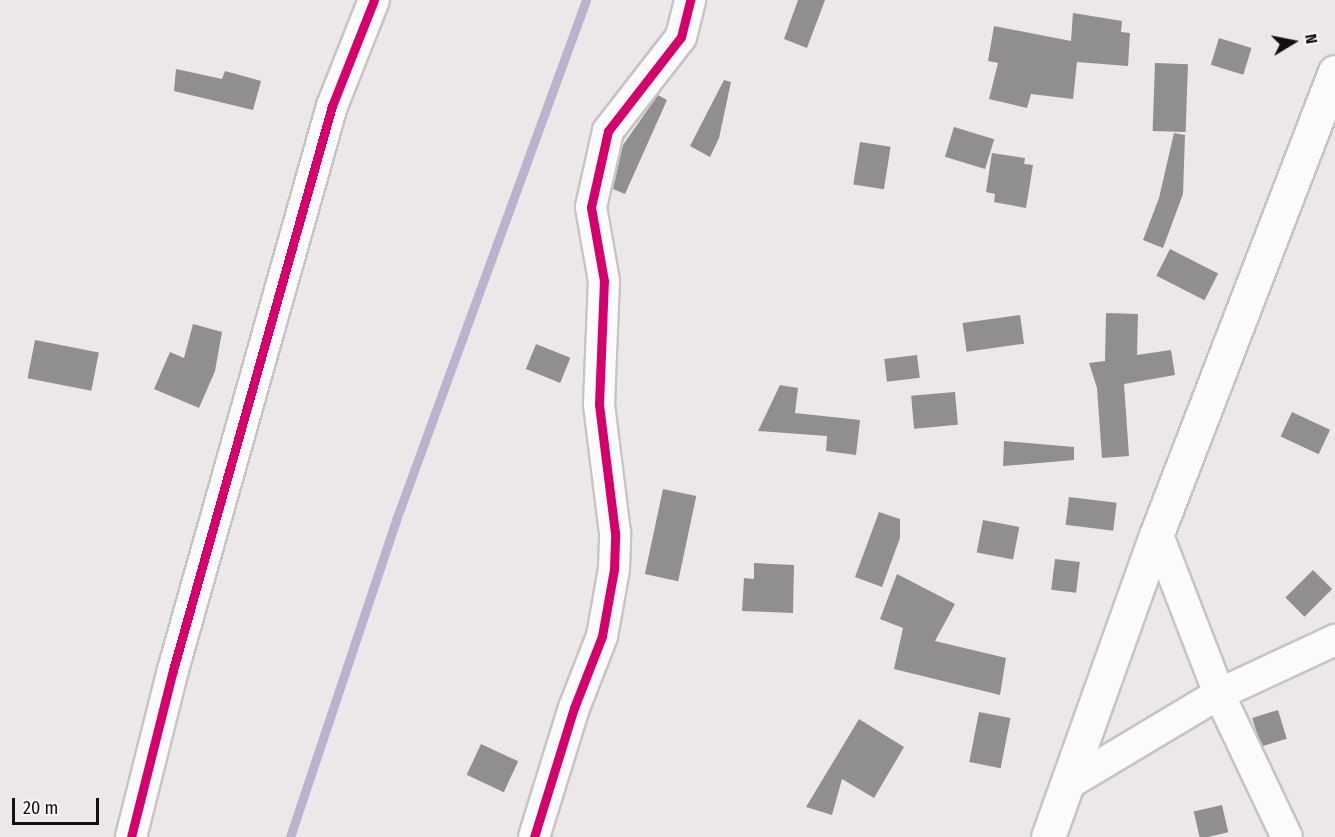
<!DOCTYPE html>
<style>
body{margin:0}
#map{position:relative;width:1335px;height:837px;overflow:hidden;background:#ece7e9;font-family:"Fira Sans Condensed",sans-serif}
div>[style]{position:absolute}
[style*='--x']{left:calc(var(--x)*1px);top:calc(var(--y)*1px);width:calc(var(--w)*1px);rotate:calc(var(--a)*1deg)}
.stream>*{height:9px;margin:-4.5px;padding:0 4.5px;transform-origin:4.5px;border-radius:4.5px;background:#bab3ce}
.building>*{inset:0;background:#918e8f;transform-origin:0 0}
.roads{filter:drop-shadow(2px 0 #c8c4c6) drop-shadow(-2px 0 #c8c4c6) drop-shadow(0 2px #c8c4c6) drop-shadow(0 -2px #c8c4c6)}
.minor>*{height:30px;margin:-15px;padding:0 15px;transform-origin:15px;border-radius:15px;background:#fcfbfc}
.tertiary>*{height:33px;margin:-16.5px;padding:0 16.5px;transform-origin:16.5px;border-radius:16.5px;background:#fcfbfc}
.cycleway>*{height:9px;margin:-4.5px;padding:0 4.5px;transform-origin:4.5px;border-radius:4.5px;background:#d6006c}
span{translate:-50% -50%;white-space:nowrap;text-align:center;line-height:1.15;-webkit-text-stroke:6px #faf4f6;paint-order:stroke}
.north{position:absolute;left:1263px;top:12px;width:60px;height:60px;-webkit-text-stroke:4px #faf4f6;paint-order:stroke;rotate:80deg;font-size:16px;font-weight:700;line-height:24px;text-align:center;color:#110f10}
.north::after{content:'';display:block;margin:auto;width:21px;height:27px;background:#110f10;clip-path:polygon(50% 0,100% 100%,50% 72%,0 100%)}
.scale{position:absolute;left:12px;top:798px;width:87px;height:27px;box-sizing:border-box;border:3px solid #110f10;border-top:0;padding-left:8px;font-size:18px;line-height:21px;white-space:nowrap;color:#110f10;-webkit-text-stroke:4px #faf4f6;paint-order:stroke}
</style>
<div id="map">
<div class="stream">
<div style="--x:290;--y:837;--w:334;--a:-71.5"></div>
<div style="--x:396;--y:520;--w:554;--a:-69.93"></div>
</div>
<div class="building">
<div style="clip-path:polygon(798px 0,825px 0,807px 48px,784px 39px)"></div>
<div style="clip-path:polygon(1073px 13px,1122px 21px,1121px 32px,1130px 33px,1128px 66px,1077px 62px,1073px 99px,1031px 94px,1027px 108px,989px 99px,998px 63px,988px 61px,994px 26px,1071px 41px)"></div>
<div style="left:1219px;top:38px;width:34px;height:28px;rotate:17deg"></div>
<div style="left:1155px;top:63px;width:33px;height:68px;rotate:2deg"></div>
<div style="clip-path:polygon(176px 69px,222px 79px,225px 71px,261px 81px,253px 110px,174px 91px)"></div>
<div style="clip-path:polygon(724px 80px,731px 82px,719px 138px,710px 157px,690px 146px)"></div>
<div style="clip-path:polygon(658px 95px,667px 100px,625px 194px,613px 189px,623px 145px)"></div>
<div style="left:954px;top:127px;width:42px;height:31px;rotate:17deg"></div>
<div style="clip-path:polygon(1174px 133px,1185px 135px,1183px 194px,1163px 248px,1143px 240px,1159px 198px)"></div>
<div style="left:860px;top:142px;width:31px;height:43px;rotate:9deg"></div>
<div style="clip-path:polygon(992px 153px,1025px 158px,1024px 164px,1033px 165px,1026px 208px,994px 202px,995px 194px,986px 192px)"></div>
<div style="left:1170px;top:249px;width:54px;height:30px;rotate:27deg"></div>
<div style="clip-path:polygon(1106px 313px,1138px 314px,1137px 355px,1171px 350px,1175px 375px,1124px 384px,1129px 456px,1102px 458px,1097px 388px,1089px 363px,1105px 361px)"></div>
<div style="left:1020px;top:315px;width:29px;height:58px;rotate:82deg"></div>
<div style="clip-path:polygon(193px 324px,222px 332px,215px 371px,199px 408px,154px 389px,170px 352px,184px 358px)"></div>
<div style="left:35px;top:340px;width:65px;height:39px;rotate:11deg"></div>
<div style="left:536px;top:344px;width:37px;height:27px;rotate:22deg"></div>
<div style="left:917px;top:355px;width:23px;height:33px;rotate:83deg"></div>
<div style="clip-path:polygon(780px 385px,798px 388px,795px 413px,860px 420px,856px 455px,826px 451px,827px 436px,758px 431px)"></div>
<div style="left:955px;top:392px;width:33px;height:44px;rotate:85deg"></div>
<div style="left:1292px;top:412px;width:42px;height:27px;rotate:25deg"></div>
<div style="clip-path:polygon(1004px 441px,1074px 447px,1074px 460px,1003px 466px)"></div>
<div style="left:663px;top:489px;width:34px;height:87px;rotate:12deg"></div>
<div style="left:1069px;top:497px;width:48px;height:28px;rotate:7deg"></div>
<div style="clip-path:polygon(879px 512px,900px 519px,900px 538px,882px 587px,855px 577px)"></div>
<div style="left:983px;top:520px;width:37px;height:33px;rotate:11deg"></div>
<div style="left:1055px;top:559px;width:25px;height:31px;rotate:7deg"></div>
<div style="clip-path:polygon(754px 563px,794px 565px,793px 613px,742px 611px,744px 578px,754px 579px)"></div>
<div style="left:1313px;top:570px;width:27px;height:39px;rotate:45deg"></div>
<div style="clip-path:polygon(897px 574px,955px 604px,935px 641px,1006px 658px,1000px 695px,894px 669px,903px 628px,880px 619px)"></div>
<div style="left:1278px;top:710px;width:30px;height:27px;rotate:73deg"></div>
<div style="left:979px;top:712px;width:32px;height:51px;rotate:11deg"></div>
<div style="clip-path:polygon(859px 719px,904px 747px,874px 798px,842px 779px,832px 815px,806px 807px)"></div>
<div style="left:481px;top:744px;width:41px;height:34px;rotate:25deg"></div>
<div style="left:1222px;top:805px;width:28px;height:29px;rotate:77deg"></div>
</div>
<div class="roads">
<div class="minor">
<div style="--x:1157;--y:533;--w:173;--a:68.9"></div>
<div style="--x:1219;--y:694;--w:158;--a:64.6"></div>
<div style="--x:1070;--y:783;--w:174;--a:-30.9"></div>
<div style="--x:1219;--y:694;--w:128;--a:-25"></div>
<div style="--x:131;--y:837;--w:172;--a:-75.9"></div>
<div style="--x:173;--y:670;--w:586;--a:-74.26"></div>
<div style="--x:332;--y:106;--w:114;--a:-68.4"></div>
<div style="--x:534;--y:837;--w:135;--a:-72.8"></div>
<div style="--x:574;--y:708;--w:77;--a:-68.7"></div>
<div style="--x:602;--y:636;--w:68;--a:-79.8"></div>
<div style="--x:614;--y:569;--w:36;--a:-88"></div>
<div style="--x:615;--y:533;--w:130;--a:-97.1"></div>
<div style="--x:599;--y:404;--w:123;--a:-87.7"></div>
<div style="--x:604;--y:281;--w:75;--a:-100"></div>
<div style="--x:591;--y:207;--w:78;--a:-77.4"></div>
<div style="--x:608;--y:131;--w:119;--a:-52.2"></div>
<div style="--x:681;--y:37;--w:38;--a:-76"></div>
</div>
<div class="tertiary">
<div style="--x:1048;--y:837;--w:323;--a:-70.3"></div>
<div style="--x:1157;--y:533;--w:494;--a:-68.9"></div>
</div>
</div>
<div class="cycleway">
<div style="--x:131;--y:837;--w:172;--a:-75.9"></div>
<div style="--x:173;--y:670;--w:586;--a:-74.26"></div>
<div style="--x:332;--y:106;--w:114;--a:-68.4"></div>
<div style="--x:534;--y:837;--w:135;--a:-72.8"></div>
<div style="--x:574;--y:708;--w:77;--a:-68.7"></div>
<div style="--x:602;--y:636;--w:68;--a:-79.8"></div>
<div style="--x:614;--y:569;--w:36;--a:-88"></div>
<div style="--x:615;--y:533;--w:130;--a:-97.1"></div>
<div style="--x:599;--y:404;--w:123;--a:-87.7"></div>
<div style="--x:604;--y:281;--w:75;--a:-100"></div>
<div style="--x:591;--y:207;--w:78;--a:-77.4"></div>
<div style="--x:608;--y:131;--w:119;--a:-52.2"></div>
<div style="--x:681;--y:37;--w:38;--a:-76"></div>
</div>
<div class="north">N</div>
<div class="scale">20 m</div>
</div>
